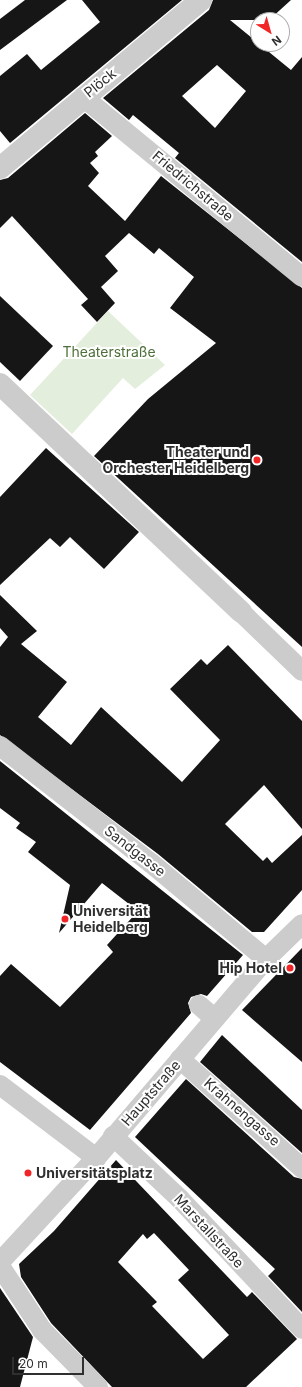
<!DOCTYPE html>
<meta charset="utf-8">
<style>
body{margin:0}
#map{position:relative;width:302px;height:1387px;overflow:hidden;background:#fff;font-family:Inter,sans-serif}
div>[style]{position:absolute}
[style*='--x']{left:calc(var(--x)*1px);top:calc(var(--y)*1px);width:calc(var(--w)*1px);rotate:calc(var(--a)*1deg)}
.green>*{inset:0;background:#e4eedc}
.building>*{inset:0;background:#161616}
.pedestrian>*{height:20px;margin:-10px;padding:0 10px;transform-origin:10px;border-radius:10px;background:#ccc}
.minor>*{height:22px;margin:-11px;padding:0 11px;transform-origin:11px;border-radius:11px;background:#ccc}
.dots>*{width:11px;height:11px;translate:-50% -50%;box-sizing:border-box;border:2px solid #fff;border-radius:50%}
span{translate:-50% -50%;white-space:nowrap;text-align:center;line-height:1.15;-webkit-text-stroke:4px #fff;paint-order:stroke}
.street-label{font-size:14px;color:#2f2f2f}
.park-label{font-size:14px;color:#4e6f39}
.poi-label{font-size:14px;color:#2f2f2f;font-weight:700}
.right{translate:-100% -50%;text-align:right}
.left{translate:0 -50%;text-align:left}
.north{position:absolute;left:250px;top:12px;width:40px;height:40px;box-sizing:border-box;background:#fff;border:1px solid #acacac;border-radius:50%;rotate:143deg;font-size:11px;font-weight:700;line-height:16px;text-align:center;color:#2f2f2f}
.north::after{content:'';display:block;margin:auto;width:14px;height:18px;background:#f22526;clip-path:polygon(50% 0,100% 100%,50% 72%,0 100%)}
.scale{position:absolute;left:12px;top:1357px;width:72px;height:18px;box-sizing:border-box;border:2px solid #2f2f2f;border-top:0;padding-left:5px;font-size:12px;line-height:14px;white-space:nowrap;color:#2f2f2f;-webkit-text-stroke:3px #fff;paint-order:stroke}
</style>
<div id="map">
<div class="green">
<div style="clip-path:polygon(108px 311px,165px 365px,135px 389px,123px 378px,72px 434px,30px 395px)"></div>
</div>
<div class="building">
<div style="clip-path:polygon(25px 0,67px 0,0 50px,0 19px)"></div>
<div style="clip-path:polygon(82px 0,182px 0,10px 143px,0 131px,0 76px,27px 54px,41px 70px,100px 22px)"></div>
<div style="clip-path:polygon(evenodd,213px 0,291px 0,269px 20px,230px 20px,291px 70px,302px 57px,302px 262px,175px 158px,179px 153px,133px 115px,129px 120px,103px 98px,209px 10px,213px 0,217px 65px,246px 91px,215px 128px,182px 96px,217px 65px)"></div>
<div style="clip-path:polygon(85px 113px,112px 136px,95px 152px,98px 156px,90px 163px,99px 173px,88px 186px,125px 221px,161px 176px,302px 288px,302px 647px,94px 456px,148px 399px,216px 343px,170px 308px,194px 277px,159px 248px,154px 254px,129px 233px,105px 256px,118px 271px,101px 287px,115px 303px,97px 322px,81px 305px,88px 299px,12px 216px,0 228px,0 180px,8px 178px)"></div>
<div style="clip-path:polygon(0 296px,53px 346px,20px 381px,0 362px)"></div>
<div style="clip-path:polygon(46px 448px,139px 532px,104px 569px,70px 537px,60px 547px,50px 538px,0 585px,0 497px)"></div>
<div style="clip-path:polygon(0 595px,37px 631px,21px 644px,67px 682px,38px 717px,71px 745px,101px 707px,182px 782px,220px 740px,170px 689px,201px 659px,207px 665px,228px 645px,302px 721px,302px 829px,264px 785px,225px 824px,263px 861px,267px 857px,272px 863px,302px 835px,302px 890px,264px 932px,252px 932px,158px 854px,0 735px,0 647px,8px 637px,0 628px)"></div>
<div style="clip-path:polygon(0 761px,243px 955px,207px 996px,201px 994px,191px 997px,188px 1003px,191px 1013px,90px 1130px,0 1062px,0 976px,11px 964px,60px 1007px,113px 952px,107px 945px,138px 911px,102px 883px,59px 933px,70px 885px,28px 852px,36px 842px,16px 828px,20px 823px,0 808px)"></div>
<div style="clip-path:polygon(302px 948px,302px 1062px,242px 1010px)"></div>
<div style="clip-path:polygon(222px 1035px,302px 1110px,302px 1153px,200px 1062px)"></div>
<div style="clip-path:polygon(186px 1079px,294px 1177px,302px 1179px,302px 1312px,268px 1276px,275px 1269px,135px 1137px)"></div>
<div style="clip-path:polygon(evenodd,116px 1160px,247px 1297px,252px 1292px,297px 1339px,246px 1387px,112px 1387px,51px 1323px,21px 1277px,19px 1264px,54px 1231px,116px 1160px,154px 1233px,189px 1270px,178px 1280px,229px 1335px,203px 1359px,152px 1306px,157px 1302px,118px 1262px,143px 1234px,147px 1239px,154px 1233px)"></div>
<div style="clip-path:polygon(0 1288px,33px 1337px,20px 1387px,0 1387px)"></div>
</div>
<div class="pedestrian">
<div style="--x:83;--y:97;--w:283;--a:39.4"></div>
<div style="--x:241;--y:612;--w:85;--a:44"></div>
<div style="--x:0;--y:746;--w:191;--a:37.8"></div>
<div style="--x:151;--y:863;--w:150;--a:39.9"></div>
<div style="--x:199;--y:1005;--w:20;--a:41"></div>
<div style="--x:180;--y:1059;--w:164;--a:41.8"></div>
<div style="--x:0;--y:1085;--w:121;--a:37.2"></div>
<div style="--x:113;--y:1136;--w:92;--a:43.2"></div>
<div style="--x:180;--y:1199;--w:178;--a:46.8"></div>
<div style="--x:0;--y:1262;--w:142;--a:-47.3"></div>
<div style="--x:96;--y:1158;--w:262;--a:-49.5"></div>
<div style="--x:266;--y:959;--w:50;--a:-44.2"></div>
<div style="--x:0;--y:1266;--w:77;--a:56.7"></div>
<div style="--x:42;--y:1330;--w:80;--a:45.5"></div>
</div>
<div class="minor">
<div style="--x:0;--y:168;--w:262;--a:-39.9"></div>
<div style="--x:0;--y:384;--w:332;--a:43.4"></div>
</div>
<div class="dots">
<div style="left:257px;top:460px;background:#f22526"></div>
<div style="left:65px;top:919px;background:#f22526"></div>
<div style="left:290px;top:968px;background:#f22526"></div>
<div style="left:28px;top:1173px;background:#f22526"></div>
</div>
<div class="street-label">
<span style="left:100px;top:83px;rotate:-39deg">Plöck</span>
<span style="left:193px;top:186px;rotate:40deg">Friedrichstraße</span>
<span style="left:135px;top:851px;rotate:38deg">Sandgasse</span>
<span style="left:151px;top:1093px;rotate:-49deg">Hauptstraße</span>
<span style="left:242px;top:1112px;rotate:41deg">Krahnengasse</span>
<span style="left:209px;top:1231px;rotate:47deg">Marstallstraße</span>
</div>
<div class="park-label">
<span style="left:109px;top:352px">Theaterstraße</span>
</div>
<div class="poi-label">
<span class="right" style="left:249px;top:460px">Theater und<br>Orchester Heidelberg</span>
<span class="left" style="left:73px;top:919px">Universität<br>Heidelberg</span>
<span class="right" style="left:282px;top:968px">Hip Hotel</span>
<span class="left" style="left:36px;top:1173px">Universitätsplatz</span>
</div>
<div class="north">N</div>
<div class="scale">20 m</div>
</div>
